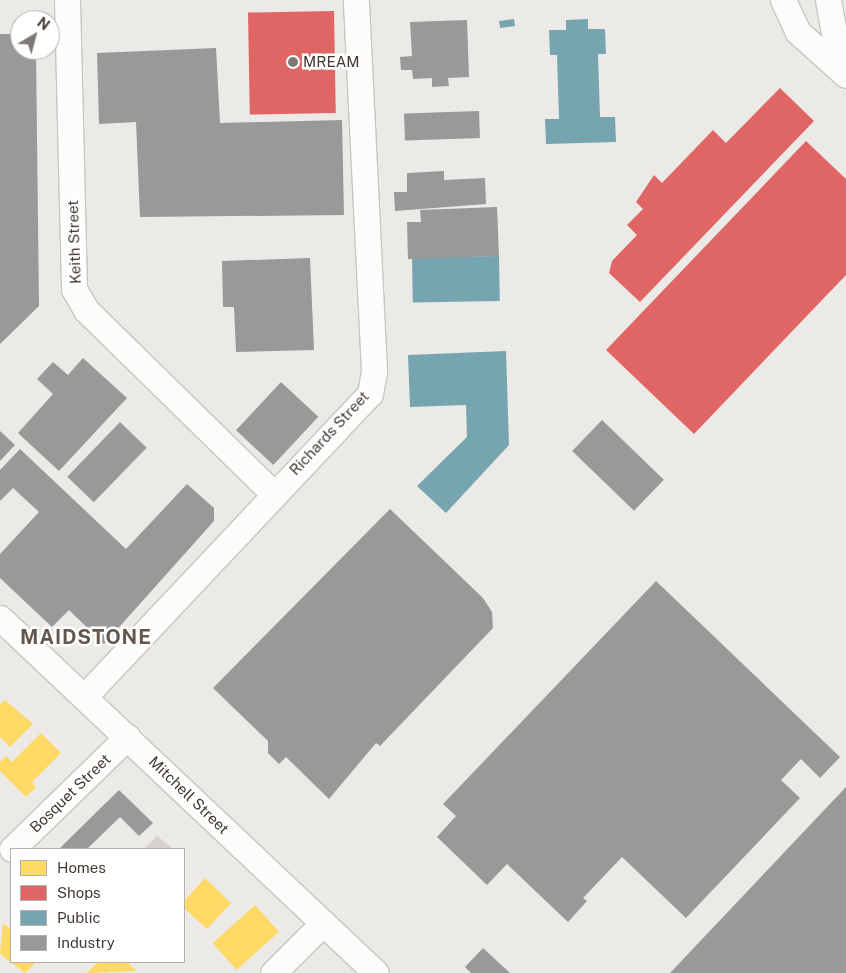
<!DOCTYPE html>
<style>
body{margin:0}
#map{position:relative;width:846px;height:973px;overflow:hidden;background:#eceae7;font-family:"Public Sans",sans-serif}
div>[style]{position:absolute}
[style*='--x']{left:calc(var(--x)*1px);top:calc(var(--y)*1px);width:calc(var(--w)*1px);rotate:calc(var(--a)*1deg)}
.homes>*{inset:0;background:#ffd966;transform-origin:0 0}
.shops>*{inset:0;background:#e06666;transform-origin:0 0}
.public>*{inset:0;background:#76a5af;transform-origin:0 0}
.industry>*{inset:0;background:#999;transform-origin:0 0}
.building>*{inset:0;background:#d4d1ce}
.roads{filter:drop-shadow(1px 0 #c9c6c3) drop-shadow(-1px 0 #c9c6c3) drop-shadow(0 1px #c9c6c3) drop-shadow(0 -1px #c9c6c3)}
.minor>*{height:25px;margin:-12.5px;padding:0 12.5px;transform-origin:12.5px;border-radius:12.5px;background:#fcfcfb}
.dots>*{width:14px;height:14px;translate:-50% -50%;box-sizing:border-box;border:2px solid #fff;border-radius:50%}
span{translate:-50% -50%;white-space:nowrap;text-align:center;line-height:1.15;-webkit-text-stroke:5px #fff;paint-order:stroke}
.poi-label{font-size:15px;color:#413a34}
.left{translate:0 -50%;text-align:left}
.street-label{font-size:15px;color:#413a34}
.district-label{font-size:20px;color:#62564d;font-weight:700;letter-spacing:1px}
.legend{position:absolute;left:10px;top:848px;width:175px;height:115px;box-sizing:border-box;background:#fff;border:1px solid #b3b0ae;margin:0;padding:6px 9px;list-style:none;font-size:15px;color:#413a34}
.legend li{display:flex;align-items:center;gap:10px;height:25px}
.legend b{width:25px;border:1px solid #b3b0ae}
.north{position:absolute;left:10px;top:10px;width:50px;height:50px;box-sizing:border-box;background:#fff;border:1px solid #b3b0ae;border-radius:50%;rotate:37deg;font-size:14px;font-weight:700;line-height:20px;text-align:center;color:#413a34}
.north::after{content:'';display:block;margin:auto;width:18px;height:22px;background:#7d7873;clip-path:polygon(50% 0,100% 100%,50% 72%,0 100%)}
</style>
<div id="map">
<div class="homes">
<div style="clip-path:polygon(5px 700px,33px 724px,10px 747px,0 737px,0 704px)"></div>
<div style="clip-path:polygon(41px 733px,61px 753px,32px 782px,36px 787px,26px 797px,0 771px,0 762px,6px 756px,12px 762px)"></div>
<div style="clip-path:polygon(205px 878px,231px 903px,207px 929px,184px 908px,184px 901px)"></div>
<div style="left:255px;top:905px;width:36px;height:57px;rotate:48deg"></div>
<div style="clip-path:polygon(3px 923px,11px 930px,11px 962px,36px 962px,25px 973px,0 954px)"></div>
<div style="clip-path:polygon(98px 962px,127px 962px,137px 971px,87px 973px)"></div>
</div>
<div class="shops">
<div style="left:334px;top:11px;width:102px;height:86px;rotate:89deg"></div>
<div style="clip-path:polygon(780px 88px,814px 121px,640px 302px,609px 273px,612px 261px,637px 235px,627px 225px,643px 209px,636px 202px,654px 175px,662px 183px,713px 130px,726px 143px)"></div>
<div style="clip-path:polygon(806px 141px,846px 179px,846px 275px,694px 434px,606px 350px)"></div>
</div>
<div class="public">
<div style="left:514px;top:19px;width:7px;height:15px;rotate:82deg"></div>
<div style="clip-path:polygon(588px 19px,588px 29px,605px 29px,606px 54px,598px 54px,600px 117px,615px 117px,616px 142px,546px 144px,545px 119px,559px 119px,557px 55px,550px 55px,549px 30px,566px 30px,566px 20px)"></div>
<div style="left:499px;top:256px;width:45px;height:87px;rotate:89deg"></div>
<div style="clip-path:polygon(506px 351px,509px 445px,446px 513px,417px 486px,467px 437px,466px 405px,410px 407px,408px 355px)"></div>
</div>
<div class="industry">
<div style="clip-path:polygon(467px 20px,469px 77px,448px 78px,449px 86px,432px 87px,432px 78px,413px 79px,412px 70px,401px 70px,400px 57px,412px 56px,410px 22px)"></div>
<div style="clip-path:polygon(0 34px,20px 34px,20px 50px,36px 50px,39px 306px,0 344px)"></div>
<div style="clip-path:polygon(216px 48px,220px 123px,342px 120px,344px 215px,140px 217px,136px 122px,99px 124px,97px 53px)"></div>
<div style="left:479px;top:111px;width:27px;height:75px;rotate:88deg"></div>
<div style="clip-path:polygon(444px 171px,444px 180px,485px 178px,486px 204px,395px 211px,394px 192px,407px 192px,407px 173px)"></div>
<div style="clip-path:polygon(497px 207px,499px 256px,408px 259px,407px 222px,421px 222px,420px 210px)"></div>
<div style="clip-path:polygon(310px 258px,314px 350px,236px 352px,234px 307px,223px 307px,222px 261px)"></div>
<div style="clip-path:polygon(83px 358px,127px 398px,59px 471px,18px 433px,53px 394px,37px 379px,53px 362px,68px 375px)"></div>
<div style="left:281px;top:382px;width:51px;height:66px;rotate:43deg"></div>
<div style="left:602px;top:420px;width:86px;height:43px;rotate:44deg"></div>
<div style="left:120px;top:422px;width:37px;height:76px;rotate:44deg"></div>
<div style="clip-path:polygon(0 431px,15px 445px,0 461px)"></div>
<div style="clip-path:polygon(20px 449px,126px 549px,187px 484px,214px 508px,214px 521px,104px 644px,69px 610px,52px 627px,0 578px,0 554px,39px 512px,13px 488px,0 501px,0 470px)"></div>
<div style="clip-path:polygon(390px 509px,483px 598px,492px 612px,493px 628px,380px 746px,376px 743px,329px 799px,286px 757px,279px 764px,268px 753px,268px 741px,213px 688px)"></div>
<div style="clip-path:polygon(656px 581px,840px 757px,820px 778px,801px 759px,781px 780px,800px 798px,686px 918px,622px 857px,583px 898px,587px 901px,568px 922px,507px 864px,487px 885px,437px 837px,456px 816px,443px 804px)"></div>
<div style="clip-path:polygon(846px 787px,846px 973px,670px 973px)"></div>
<div style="clip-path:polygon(119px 790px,153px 823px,139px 836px,120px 817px,87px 849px,59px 849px)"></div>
<div style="clip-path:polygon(483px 948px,510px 973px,471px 973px,465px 967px)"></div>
</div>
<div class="building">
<div style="clip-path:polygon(157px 836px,173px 849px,144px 849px)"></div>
</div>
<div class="roads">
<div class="minor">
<div style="--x:67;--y:0;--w:289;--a:88.6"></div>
<div style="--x:74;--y:289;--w:24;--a:60"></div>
<div style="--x:86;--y:310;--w:262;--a:44.4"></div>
<div style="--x:783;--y:0;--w:35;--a:65"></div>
<div style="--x:798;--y:32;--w:64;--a:41.9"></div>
<div style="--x:828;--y:0;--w:45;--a:79.7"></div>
<div style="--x:836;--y:44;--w:18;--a:56"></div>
<div style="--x:0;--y:618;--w:517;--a:43.35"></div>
<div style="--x:84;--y:697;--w:417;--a:-46.7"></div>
<div style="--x:370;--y:394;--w:23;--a:-80"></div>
<div style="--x:374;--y:371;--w:371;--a:-92.8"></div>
<div style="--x:12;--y:849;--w:161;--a:-44.2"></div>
<div style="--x:273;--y:973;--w:71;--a:-45"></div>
</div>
</div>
<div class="dots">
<div style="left:293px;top:62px;background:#7d7873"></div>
</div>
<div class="poi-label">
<span class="left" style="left:303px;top:62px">MREAM</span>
</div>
<div class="street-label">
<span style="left:74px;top:242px;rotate:-92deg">Keith Street</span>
<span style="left:329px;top:433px;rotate:-47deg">Richards Street</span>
<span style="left:70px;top:793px;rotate:-44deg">Bosquet Street</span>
<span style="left:189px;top:795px;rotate:44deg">Mitchell Street</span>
</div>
<div class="district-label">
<span style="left:86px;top:637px">MAIDSTONE</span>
</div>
<ul class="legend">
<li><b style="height:14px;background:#ffd966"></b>Homes</li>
<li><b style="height:14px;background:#e06666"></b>Shops</li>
<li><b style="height:14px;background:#76a5af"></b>Public</li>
<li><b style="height:14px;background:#999"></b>Industry</li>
</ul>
<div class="north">N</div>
</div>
